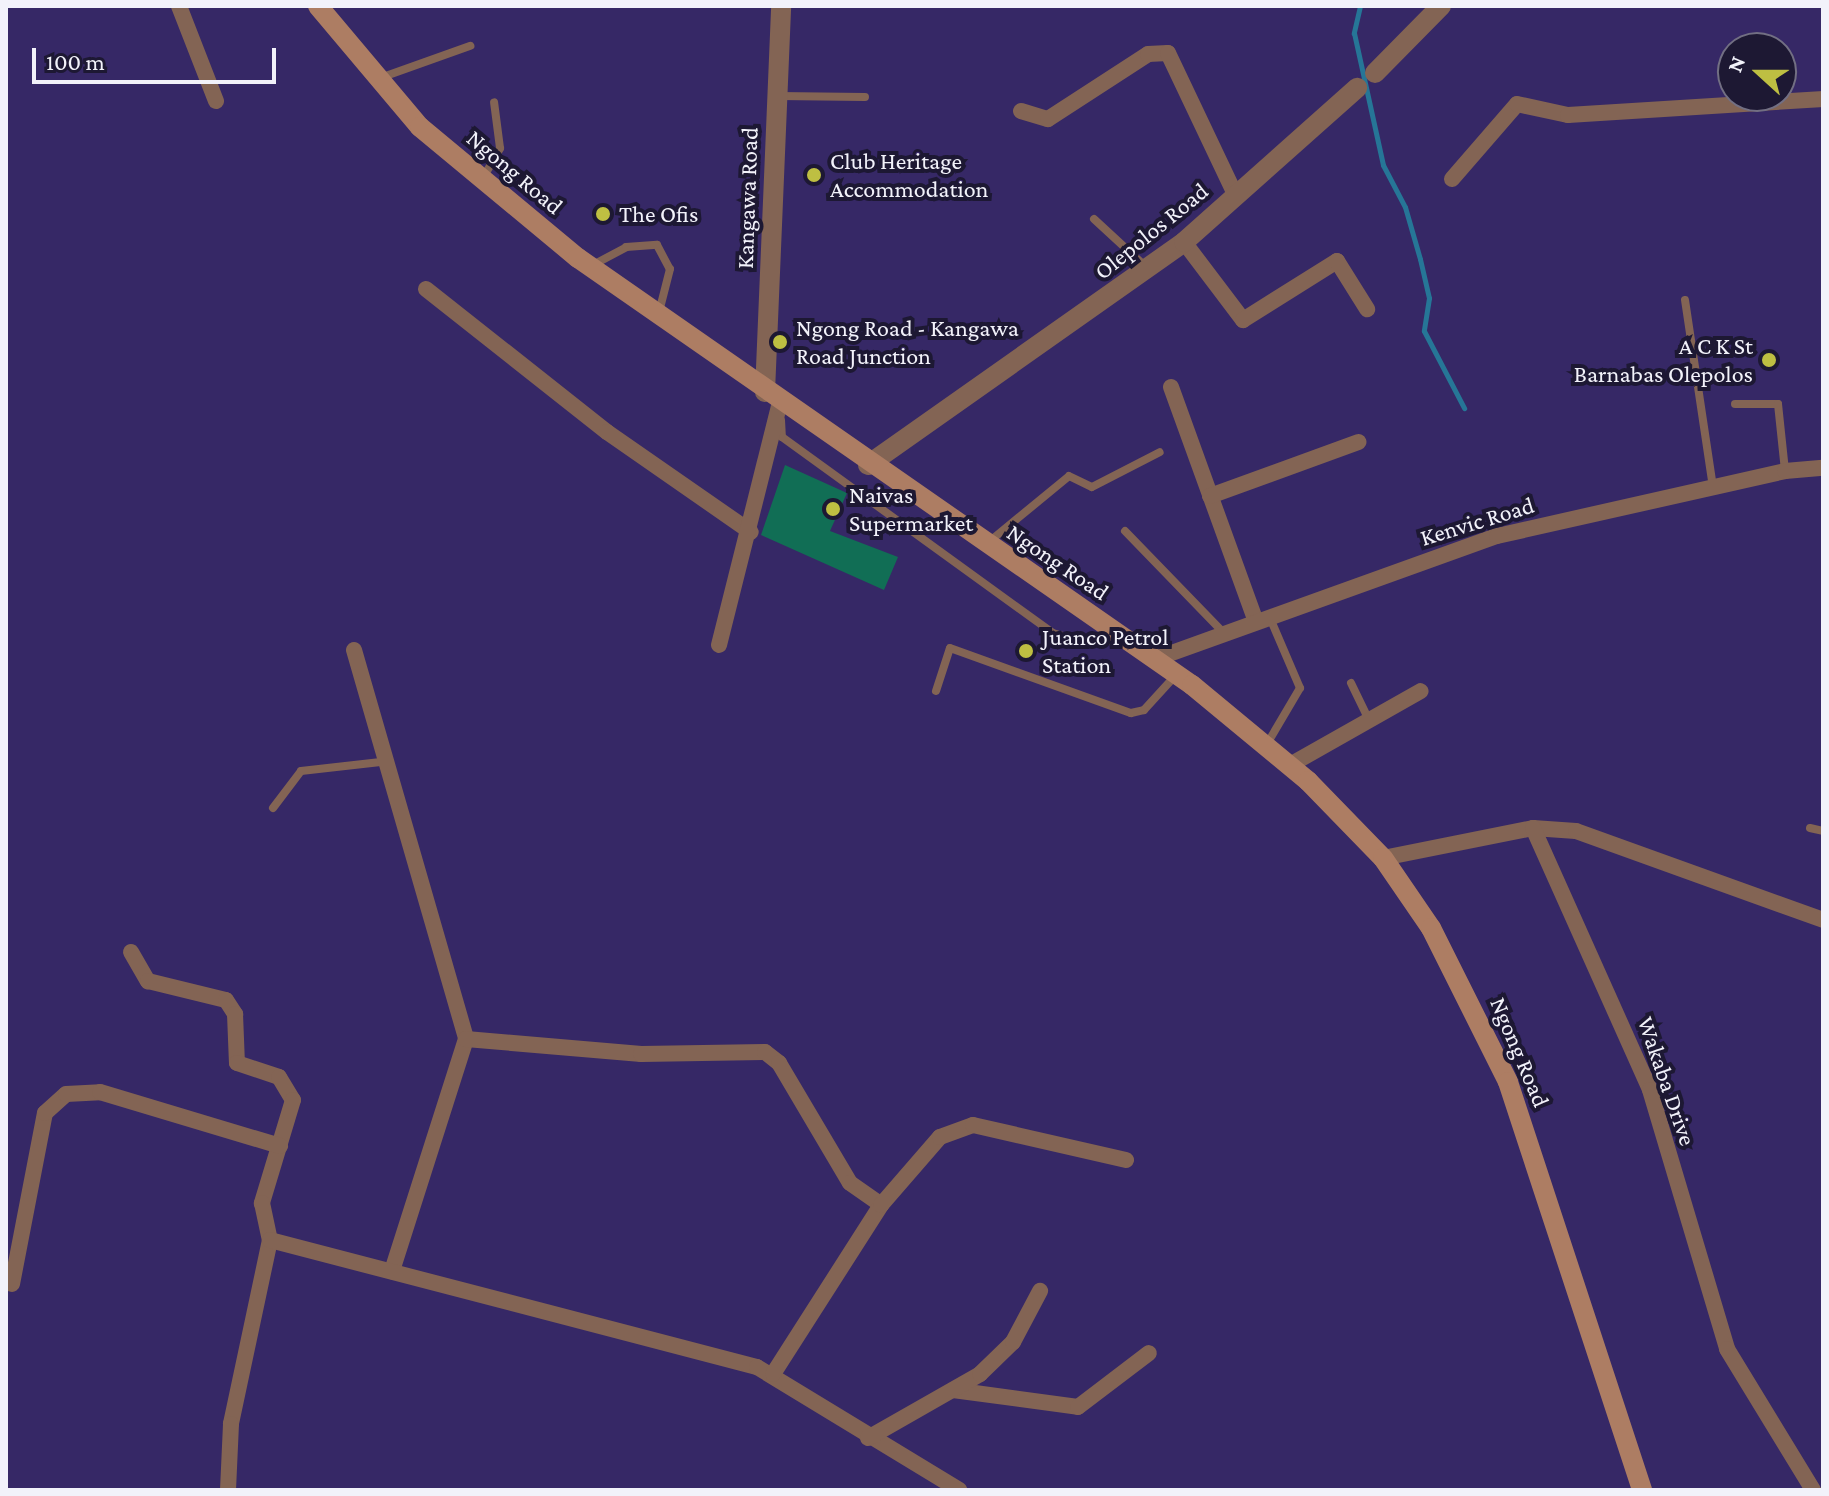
<!DOCTYPE html>
<style>
body{margin:0}
#map{position:relative;width:1829px;height:1496px;overflow:hidden;background:#362866;font-family:"Crimson Pro",serif}
div>[style]{position:absolute}
[style*='--x']{left:calc(var(--x)*1px);top:calc(var(--y)*1px);width:calc(var(--w)*1px);rotate:calc(var(--a)*1deg)}
.stream>*{height:5px;margin:-2.5px;padding:0 2.5px;transform-origin:2.5px;border-radius:2.5px;background:#267697}
.building>*{inset:0;background:#116e55}
.service>*{height:8px;margin:-4px;padding:0 4px;transform-origin:4px;border-radius:4px;background:#836454}
.minor>*{height:16px;margin:-8px;padding:0 8px;transform-origin:8px;border-radius:8px;background:#836454}
.tertiary>*{height:20px;margin:-10px;padding:0 10px;transform-origin:10px;border-radius:10px;background:#836454}
.secondary>*{height:20px;margin:-10px;padding:0 10px;transform-origin:10px;border-radius:10px;background:#ad7d63}
.dots>*{width:22px;height:22px;translate:-50% -50%;box-sizing:border-box;border:4px solid #1d1833;border-radius:50%}
span{translate:-50% -50%;white-space:nowrap;text-align:center;line-height:1.15;-webkit-text-stroke:8px #1d1833;paint-order:stroke}
.poi-label{font-size:24px;color:#f2f2fa}
.left{translate:0 -50%;text-align:left}
.right{translate:-100% -50%;text-align:right}
.street-label{font-size:24px;color:#f2f2fa}
.frame{position:absolute;inset:0;border:8px solid #f2f2fa;pointer-events:none}
.north{position:absolute;left:1717px;top:32px;width:80px;height:80px;box-sizing:border-box;background:#1d1833;border:2px solid #726f83;border-radius:50%;rotate:291deg;font-size:22px;font-weight:700;line-height:32px;text-align:center;color:#f2f2fa}
.north::after{content:'';display:block;margin:auto;width:28px;height:36px;background:#bebf42;clip-path:polygon(50% 0,100% 100%,50% 72%,0 100%)}
.scale{position:absolute;left:32px;top:48px;width:244px;height:36px;box-sizing:border-box;border:4px solid #f2f2fa;border-top:0;padding-left:10px;font-size:24px;line-height:28px;white-space:nowrap;color:#f2f2fa;-webkit-text-stroke:6px #1d1833;paint-order:stroke}
</style>
<div id="map">
<div class="stream">
<div style="--x:1360;--y:6;--w:28;--a:103"></div>
<div style="--x:1354;--y:33;--w:135;--a:77.6"></div>
<div style="--x:1383;--y:165;--w:47;--a:62.4"></div>
<div style="--x:1405;--y:207;--w:54;--a:73.9"></div>
<div style="--x:1420;--y:259;--w:40;--a:77"></div>
<div style="--x:1429;--y:298;--w:33;--a:99"></div>
<div style="--x:1424;--y:331;--w:87;--a:62.5"></div>
</div>
<div class="building">
<div style="clip-path:polygon(785px 465px,847px 493px,830px 531px,898px 557px,884px 590px,761px 535px)"></div>
</div>
<div class="service">
<div style="--x:380;--y:78;--w:96;--a:-19.6"></div>
<div style="--x:778;--y:96;--w:87;--a:0.7"></div>
<div style="--x:483;--y:178;--w:34;--a:-60"></div>
<div style="--x:500;--y:148;--w:46;--a:-97.4"></div>
<div style="--x:1094;--y:219;--w:69;--a:42.7"></div>
<div style="--x:591;--y:266;--w:40;--a:-28"></div>
<div style="--x:626;--y:247;--w:31;--a:-4"></div>
<div style="--x:657;--y:245;--w:27;--a:62"></div>
<div style="--x:670;--y:269;--w:44;--a:104.3"></div>
<div style="--x:1685;--y:300;--w:189;--a:81.5"></div>
<div style="--x:1735;--y:404;--w:43;--a:0"></div>
<div style="--x:1778;--y:404;--w:67;--a:84"></div>
<div style="--x:781;--y:420;--w:17;--a:87"></div>
<div style="--x:782;--y:437;--w:334;--a:35.9"></div>
<div style="--x:1053;--y:633;--w:34;--a:17"></div>
<div style="--x:1085;--y:643;--w:37;--a:-5"></div>
<div style="--x:1125;--y:531;--w:142;--a:45.9"></div>
<div style="--x:990;--y:541;--w:102;--a:-39.4"></div>
<div style="--x:1069;--y:476;--w:25;--a:26"></div>
<div style="--x:1092;--y:487;--w:76;--a:-27.2"></div>
<div style="--x:1351;--y:683;--w:41;--a:64.1"></div>
<div style="--x:936;--y:691;--w:45;--a:-72"></div>
<div style="--x:950;--y:648;--w:192;--a:19.8"></div>
<div style="--x:1131;--y:713;--w:13;--a:-13"></div>
<div style="--x:1144;--y:710;--w:47;--a:-47.6"></div>
<div style="--x:1267;--y:744;--w:65;--a:-59.5"></div>
<div style="--x:1300;--y:688;--w:76;--a:-113.2"></div>
<div style="--x:273;--y:808;--w:46;--a:-52.9"></div>
<div style="--x:301;--y:771;--w:89;--a:-6.5"></div>
<div style="--x:1810;--y:828;--w:13;--a:13"></div>
</div>
<div class="minor">
<div style="--x:179;--y:6;--w:102;--a:68.7"></div>
<div style="--x:1021;--y:111;--w:28;--a:17"></div>
<div style="--x:1048;--y:119;--w:119;--a:-33"></div>
<div style="--x:1148;--y:54;--w:20;--a:-3"></div>
<div style="--x:1168;--y:53;--w:158;--a:64.6"></div>
<div style="--x:1452;--y:179;--w:99;--a:-49.1"></div>
<div style="--x:1517;--y:104;--w:52;--a:12.2"></div>
<div style="--x:1568;--y:115;--w:256;--a:-3.6"></div>
<div style="--x:1184;--y:242;--w:98;--a:52.9"></div>
<div style="--x:1243;--y:320;--w:111;--a:-32.1"></div>
<div style="--x:1337;--y:261;--w:57;--a:58"></div>
<div style="--x:426;--y:289;--w:231;--a:38.3"></div>
<div style="--x:607;--y:432;--w:175;--a:34.8"></div>
<div style="--x:1171;--y:387;--w:250;--a:70.1"></div>
<div style="--x:1210;--y:496;--w:158;--a:-20"></div>
<div style="--x:719;--y:645;--w:251;--a:-75.9"></div>
<div style="--x:354;--y:650;--w:405;--a:73.9"></div>
<div style="--x:466;--y:1039;--w:244;--a:107.7"></div>
<div style="--x:1155;--y:659;--w:363;--a:-19.8"></div>
<div style="--x:1497;--y:536;--w:295;--a:-12.7"></div>
<div style="--x:1785;--y:471;--w:38;--a:-5"></div>
<div style="--x:1290;--y:765;--w:150;--a:-29.5"></div>
<div style="--x:1533;--y:828;--w:43;--a:4"></div>
<div style="--x:1576;--y:831;--w:263;--a:19.8"></div>
<div style="--x:1383;--y:858;--w:153;--a:-11.3"></div>
<div style="--x:1533;--y:828;--w:287;--a:65.9"></div>
<div style="--x:1650;--y:1090;--w:270;--a:73.4"></div>
<div style="--x:1727;--y:1349;--w:165;--a:58.6"></div>
<div style="--x:131;--y:952;--w:34;--a:60"></div>
<div style="--x:148;--y:981;--w:80;--a:13.7"></div>
<div style="--x:226;--y:1000;--w:17;--a:57"></div>
<div style="--x:235;--y:1014;--w:49;--a:87.7"></div>
<div style="--x:237;--y:1063;--w:44;--a:18.4"></div>
<div style="--x:279;--y:1077;--w:27;--a:59"></div>
<div style="--x:293;--y:1100;--w:108;--a:106.8"></div>
<div style="--x:262;--y:1203;--w:38;--a:78"></div>
<div style="--x:270;--y:1240;--w:188;--a:102"></div>
<div style="--x:231;--y:1424;--w:66;--a:92.6"></div>
<div style="--x:466;--y:1039;--w:176;--a:4.9"></div>
<div style="--x:641;--y:1054;--w:124;--a:-0.9"></div>
<div style="--x:765;--y:1052;--w:18;--a:38"></div>
<div style="--x:779;--y:1063;--w:139;--a:59.4"></div>
<div style="--x:850;--y:1183;--w:38;--a:35"></div>
<div style="--x:270;--y:1240;--w:503;--a:14.62"></div>
<div style="--x:757;--y:1367;--w:237;--a:31.3"></div>
<div style="--x:12;--y:1284;--w:174;--a:-79.1"></div>
<div style="--x:45;--y:1113;--w:28;--a:-42"></div>
<div style="--x:66;--y:1094;--w:34;--a:-3"></div>
<div style="--x:100;--y:1092;--w:188;--a:16.7"></div>
<div style="--x:773;--y:1374;--w:201;--a:-57.4"></div>
<div style="--x:881;--y:1205;--w:90;--a:-49.1"></div>
<div style="--x:940;--y:1137;--w:35;--a:-20"></div>
<div style="--x:973;--y:1125;--w:157;--a:12.9"></div>
<div style="--x:953;--y:1390;--w:126;--a:7.7"></div>
<div style="--x:1078;--y:1407;--w:89;--a:-37.3"></div>
<div style="--x:868;--y:1438;--w:129;--a:-29.7"></div>
<div style="--x:980;--y:1374;--w:46;--a:-44.1"></div>
<div style="--x:1013;--y:1342;--w:58;--a:-62.1"></div>
</div>
<div class="tertiary">
<div style="--x:1375;--y:73;--w:94;--a:-45.4"></div>
<div style="--x:765;--y:392;--w:386;--a:-87.6"></div>
<div style="--x:868;--y:465;--w:387;--a:-35.2"></div>
<div style="--x:1184;--y:242;--w:232;--a:-41.7"></div>
</div>
<div class="secondary">
<div style="--x:318;--y:6;--w:158;--a:49.9"></div>
<div style="--x:420;--y:127;--w:205;--a:39.7"></div>
<div style="--x:578;--y:258;--w:748;--a:34.82"></div>
<div style="--x:1192;--y:685;--w:151;--a:39.6"></div>
<div style="--x:1308;--y:781;--w:107;--a:45.8"></div>
<div style="--x:1383;--y:858;--w:85;--a:55.6"></div>
<div style="--x:1431;--y:928;--w:172;--a:63.4"></div>
<div style="--x:1508;--y:1082;--w:429;--a:71.8"></div>
</div>
<div class="dots">
<div style="left:814px;top:175px;background:#bebf42"></div>
<div style="left:603px;top:214px;background:#bebf42"></div>
<div style="left:780px;top:342px;background:#bebf42"></div>
<div style="left:1769px;top:360px;background:#bebf42"></div>
<div style="left:833px;top:509px;background:#bebf42"></div>
<div style="left:1026px;top:651px;background:#bebf42"></div>
</div>
<div class="poi-label">
<span class="left" style="left:830px;top:175px">Club Heritage<br>Accommodation</span>
<span class="left" style="left:619px;top:214px">The Ofis</span>
<span class="left" style="left:796px;top:342px">Ngong Road - Kangawa<br>Road Junction</span>
<span class="right" style="left:1753px;top:360px">A C K St<br>Barnabas Olepolos</span>
<span class="left" style="left:849px;top:509px">Naivas<br>Supermarket</span>
<span class="left" style="left:1042px;top:651px">Juanco Petrol<br>Station</span>
</div>
<div class="street-label">
<span style="left:515px;top:172px;rotate:40deg">Ngong Road</span>
<span style="left:747px;top:198px;rotate:-88deg">Kangawa Road</span>
<span style="left:1151px;top:231px;rotate:-39deg">Olepolos Road</span>
<span style="left:1477px;top:521px;rotate:-17deg">Kenvic Road</span>
<span style="left:1058px;top:562px;rotate:34deg">Ngong Road</span>
<span style="left:1520px;top:1052px;rotate:67deg">Ngong Road</span>
<span style="left:1667px;top:1081px;rotate:71deg">Wakaba Drive</span>
</div>
<div class="frame"></div>
<div class="north">N</div>
<div class="scale">100 m</div>
</div>
